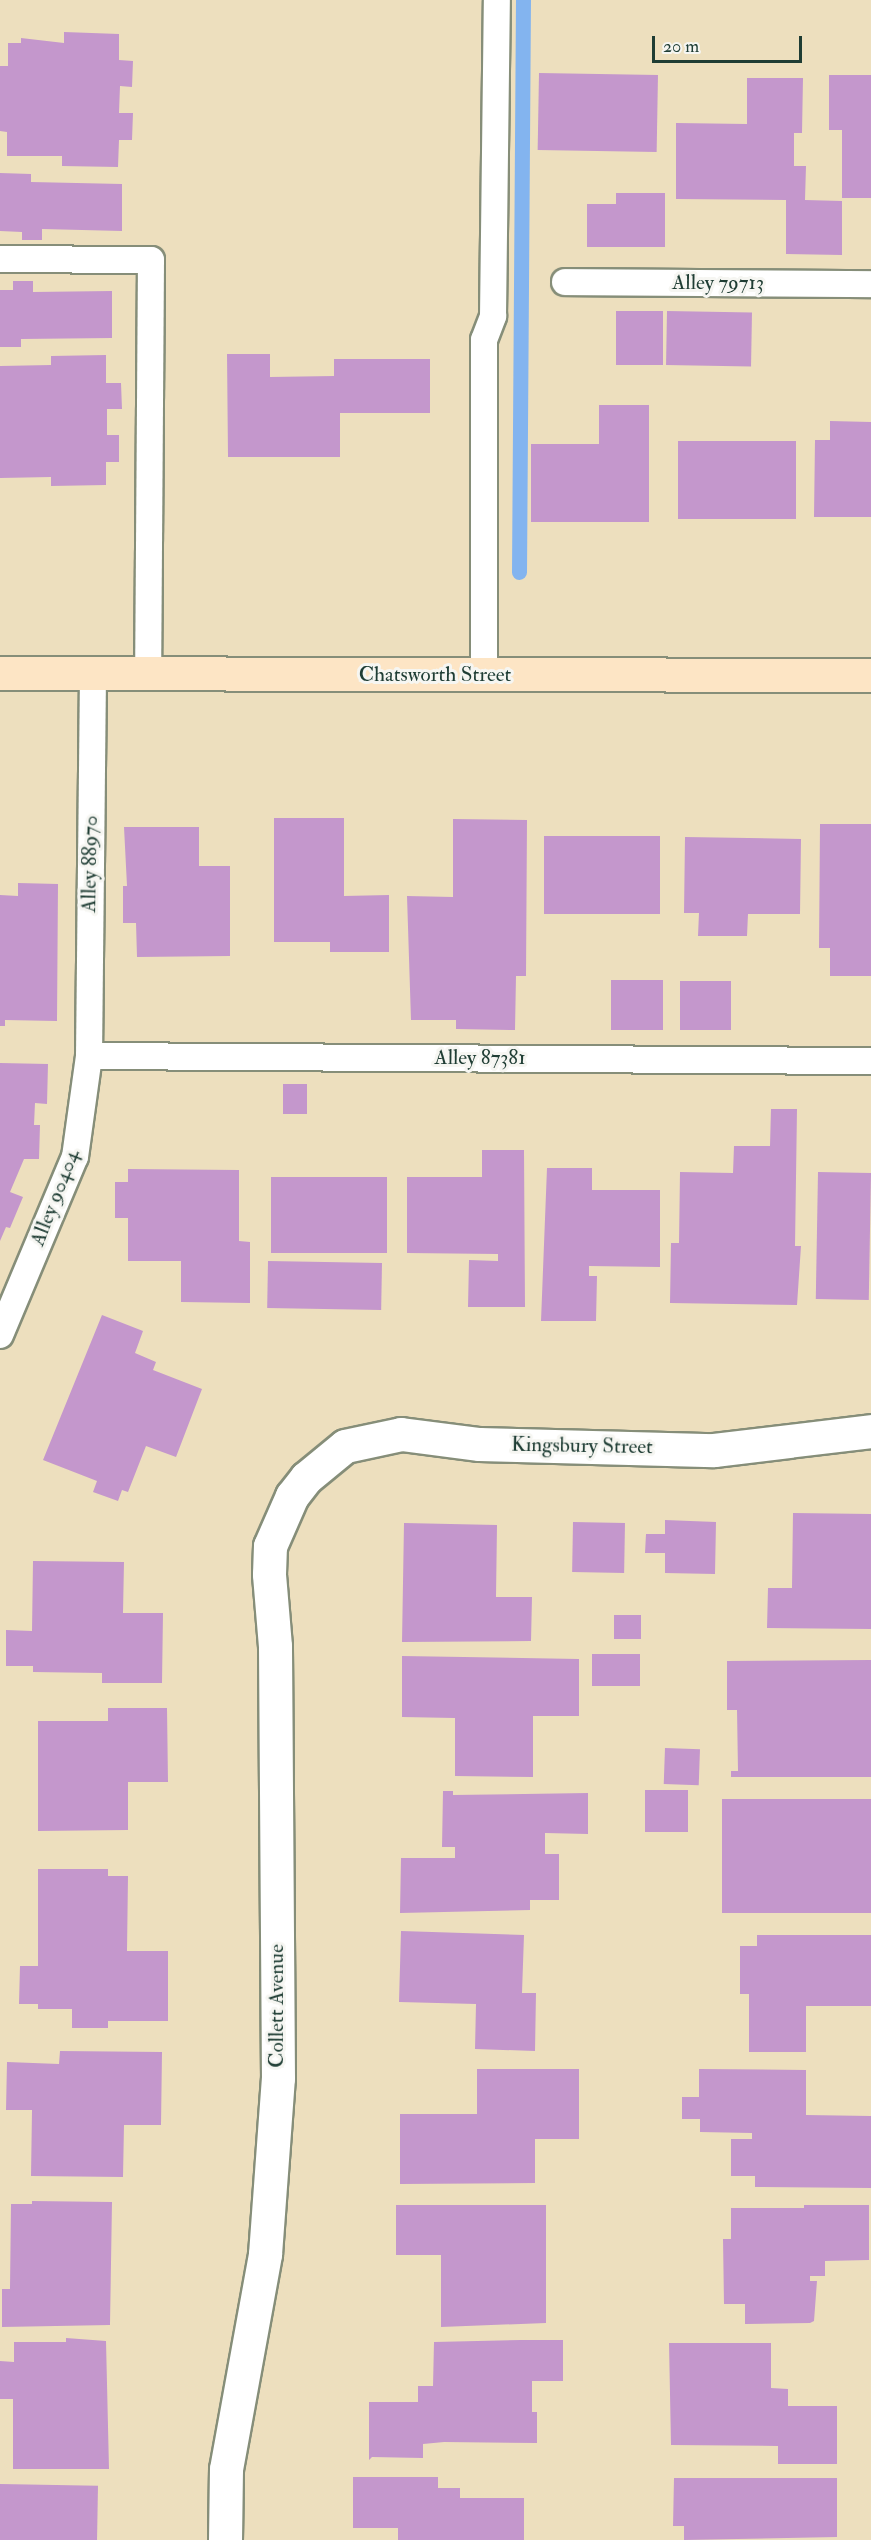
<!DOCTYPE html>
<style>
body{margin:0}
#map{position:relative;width:871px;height:2540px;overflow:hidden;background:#eddfbe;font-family:"IM FELL Double Pica",serif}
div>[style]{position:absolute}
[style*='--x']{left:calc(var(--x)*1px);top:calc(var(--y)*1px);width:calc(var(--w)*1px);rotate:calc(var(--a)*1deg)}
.stream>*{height:15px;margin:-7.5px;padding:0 7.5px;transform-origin:7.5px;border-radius:7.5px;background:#83b4ef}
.building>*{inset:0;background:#c497cc;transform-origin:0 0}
.roads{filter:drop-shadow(2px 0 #868e79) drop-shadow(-2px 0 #868e79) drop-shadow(0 2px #868e79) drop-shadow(0 -2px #868e79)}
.lane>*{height:26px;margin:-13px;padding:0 13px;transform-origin:13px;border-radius:13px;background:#fff}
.street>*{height:33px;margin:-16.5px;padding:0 16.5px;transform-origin:16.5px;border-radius:16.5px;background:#fff}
.secondary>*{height:33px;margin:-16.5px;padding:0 16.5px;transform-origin:16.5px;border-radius:16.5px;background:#fde5c5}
span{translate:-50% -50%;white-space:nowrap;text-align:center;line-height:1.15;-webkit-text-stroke:6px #f6f6f2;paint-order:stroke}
.street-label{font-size:21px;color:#1f3d34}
.scale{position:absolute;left:652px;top:36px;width:150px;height:27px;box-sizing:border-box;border:3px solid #1f3d34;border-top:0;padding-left:8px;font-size:18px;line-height:21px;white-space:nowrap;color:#1f3d34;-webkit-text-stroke:4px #f6f6f2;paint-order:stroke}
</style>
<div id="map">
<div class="stream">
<div style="--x:519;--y:572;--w:572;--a:-89.6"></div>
</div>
<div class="building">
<div style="clip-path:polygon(64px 32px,119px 34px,119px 60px,133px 61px,132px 87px,120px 86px,119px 113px,133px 113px,132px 140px,119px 140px,118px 167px,62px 166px,62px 156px,7px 156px,7px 132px,0 131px,0 66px,8px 66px,8px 43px,21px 43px,21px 38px,64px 43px)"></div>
<div style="left:539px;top:73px;width:119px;height:77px;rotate:1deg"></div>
<div style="clip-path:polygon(829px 75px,871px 75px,871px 198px,842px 198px,842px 130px,829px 130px)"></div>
<div style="clip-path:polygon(747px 78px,803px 78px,802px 133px,794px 133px,794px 166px,806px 166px,805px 200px,842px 201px,842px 255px,786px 254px,786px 200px,676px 199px,676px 123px,747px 124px)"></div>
<div style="clip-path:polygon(0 173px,31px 174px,31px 182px,122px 184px,122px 231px,42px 229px,42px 240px,22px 240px,22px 232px,0 231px)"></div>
<div style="clip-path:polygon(616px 193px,665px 193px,665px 247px,587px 247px,587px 204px,616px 204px)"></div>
<div style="clip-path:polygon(13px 281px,33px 281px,33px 292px,112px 291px,112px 338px,21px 339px,21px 347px,0 347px,0 290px,13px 290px)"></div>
<div style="left:616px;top:311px;width:47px;height:54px"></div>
<div style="left:667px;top:311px;width:85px;height:54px;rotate:1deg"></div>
<div style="clip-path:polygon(227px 354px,270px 354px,270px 377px,334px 376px,334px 359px,430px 359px,430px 413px,340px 413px,340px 457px,228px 457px)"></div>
<div style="clip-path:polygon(106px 355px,106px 383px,121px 383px,122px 409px,107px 409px,107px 435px,119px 435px,119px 462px,106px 462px,106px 485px,51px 486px,51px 477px,0 478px,0 366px,51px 365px,51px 356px)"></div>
<div style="clip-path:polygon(599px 405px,649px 405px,649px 522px,531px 522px,531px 444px,599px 444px)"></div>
<div style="clip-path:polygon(830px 421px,871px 422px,871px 517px,814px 517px,815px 440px,830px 440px)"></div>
<div style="left:678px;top:441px;width:118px;height:78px"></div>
<div style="clip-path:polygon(274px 818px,344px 818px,344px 896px,389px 895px,389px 952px,330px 952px,330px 942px,274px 942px)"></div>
<div style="clip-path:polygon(453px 819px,527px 820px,526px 976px,516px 976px,515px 1030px,456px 1029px,456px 1020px,411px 1020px,407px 896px,453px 897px)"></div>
<div style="clip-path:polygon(820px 824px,871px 824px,871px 976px,830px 976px,830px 948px,819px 948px)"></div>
<div style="clip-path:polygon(124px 827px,199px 827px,199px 866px,230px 866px,230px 956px,137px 957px,136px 923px,123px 923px,123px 886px,127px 886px)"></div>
<div style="left:544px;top:836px;width:116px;height:78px"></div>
<div style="clip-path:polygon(685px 837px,801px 839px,800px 914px,748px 914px,747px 936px,698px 936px,699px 913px,684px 913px)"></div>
<div style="clip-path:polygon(18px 883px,58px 884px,57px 1021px,5px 1020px,5px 1026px,0 1026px,0 895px,18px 896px)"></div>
<div style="left:611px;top:980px;width:52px;height:50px"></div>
<div style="left:680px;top:981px;width:51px;height:49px"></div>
<div style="clip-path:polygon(0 1063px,48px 1064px,47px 1104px,35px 1103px,34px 1125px,40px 1125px,39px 1159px,24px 1159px,10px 1192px,23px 1197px,10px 1228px,6px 1227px,0 1241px)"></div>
<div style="left:283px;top:1084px;width:24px;height:30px"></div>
<div style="clip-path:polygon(771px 1109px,797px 1109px,795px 1246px,801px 1246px,797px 1305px,670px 1303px,671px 1243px,679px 1243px,680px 1172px,733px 1173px,734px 1146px,770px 1146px)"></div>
<div style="clip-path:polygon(482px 1150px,524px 1150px,525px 1307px,468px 1307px,469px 1260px,498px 1261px,498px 1254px,407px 1253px,407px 1177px,482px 1177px)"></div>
<div style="clip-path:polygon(547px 1168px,592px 1168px,592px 1190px,660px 1190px,660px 1267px,589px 1266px,589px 1276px,597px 1276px,596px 1321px,541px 1321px)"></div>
<div style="clip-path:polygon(128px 1169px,239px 1170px,239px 1241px,250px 1242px,250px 1303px,181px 1302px,181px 1261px,128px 1261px,128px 1218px,115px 1218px,115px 1182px,128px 1182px)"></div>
<div style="left:818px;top:1172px;width:53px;height:127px;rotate:1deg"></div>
<div style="left:271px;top:1177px;width:116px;height:76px"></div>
<div style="left:268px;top:1261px;width:114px;height:47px;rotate:1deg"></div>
<div style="clip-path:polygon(102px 1315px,143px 1331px,135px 1353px,156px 1362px,153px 1370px,202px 1389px,176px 1457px,146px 1446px,128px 1492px,122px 1490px,118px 1501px,93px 1492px,97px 1481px,43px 1460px)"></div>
<div style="clip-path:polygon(793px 1513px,871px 1514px,871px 1629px,767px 1628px,768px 1588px,792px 1588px)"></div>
<div style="clip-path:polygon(665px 1520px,716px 1522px,715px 1574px,665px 1573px,665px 1553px,645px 1553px,646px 1534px,665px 1534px)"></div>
<div style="left:573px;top:1522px;width:52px;height:50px;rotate:1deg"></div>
<div style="clip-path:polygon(404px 1523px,497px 1525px,496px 1597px,532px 1597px,531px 1641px,402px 1642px)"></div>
<div style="clip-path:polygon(33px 1561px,124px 1562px,123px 1613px,163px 1613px,162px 1683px,102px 1683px,102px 1673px,33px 1672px,33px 1666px,6px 1666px,6px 1630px,32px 1631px)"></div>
<div style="left:641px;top:1615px;width:24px;height:27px;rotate:90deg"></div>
<div style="left:592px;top:1654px;width:48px;height:32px"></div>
<div style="clip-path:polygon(402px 1656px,579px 1659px,579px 1716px,533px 1716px,533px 1777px,455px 1776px,455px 1718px,402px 1717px)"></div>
<div style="clip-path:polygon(871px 1660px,871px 1777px,731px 1777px,731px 1771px,738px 1771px,737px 1710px,727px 1710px,727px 1661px)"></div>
<div style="clip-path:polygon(108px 1708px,167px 1708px,168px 1782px,128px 1782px,128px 1830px,38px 1831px,38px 1721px,108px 1721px)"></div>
<div style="left:665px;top:1748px;width:35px;height:36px;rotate:2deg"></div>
<div style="left:645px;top:1790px;width:43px;height:42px"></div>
<div style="clip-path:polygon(443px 1791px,453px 1791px,453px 1795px,588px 1793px,588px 1834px,545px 1833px,545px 1854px,559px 1854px,559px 1900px,530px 1900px,530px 1910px,400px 1913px,401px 1858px,455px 1858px,455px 1847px,442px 1847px)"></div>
<div style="left:722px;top:1799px;width:149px;height:114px"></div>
<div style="clip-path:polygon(38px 1869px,108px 1869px,108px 1876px,128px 1876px,127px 1951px,168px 1951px,168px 2021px,108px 2021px,108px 2028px,72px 2028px,72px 2009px,38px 2009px,38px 2004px,19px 2004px,20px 1966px,38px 1966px)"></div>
<div style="clip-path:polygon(401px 1931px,524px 1935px,522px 1993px,536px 1993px,535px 2051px,475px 2049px,476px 2004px,399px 2002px)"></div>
<div style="clip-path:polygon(757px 1935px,871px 1935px,871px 2006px,806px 2006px,806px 2052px,749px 2052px,749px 1994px,740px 1994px,740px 1946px,757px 1946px)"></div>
<div style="clip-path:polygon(60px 2051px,162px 2052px,161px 2125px,124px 2125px,123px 2177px,31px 2176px,32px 2110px,6px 2110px,7px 2062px,59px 2064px)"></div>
<div style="clip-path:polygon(477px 2069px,579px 2069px,579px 2139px,535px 2139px,535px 2183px,400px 2184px,400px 2114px,477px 2114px)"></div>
<div style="clip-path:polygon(699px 2069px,806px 2070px,806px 2115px,871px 2116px,871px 2188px,755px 2187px,755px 2176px,731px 2176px,731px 2139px,752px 2139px,752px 2133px,700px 2132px,700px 2119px,682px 2119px,682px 2097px,699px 2097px)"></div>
<div style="clip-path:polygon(32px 2201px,112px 2202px,110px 2325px,2px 2327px,2px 2289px,10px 2289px,11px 2204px,32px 2204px)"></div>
<div style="clip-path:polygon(396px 2205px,546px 2205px,546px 2323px,441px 2327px,441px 2255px,396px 2255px)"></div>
<div style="clip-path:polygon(804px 2205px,869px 2205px,869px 2260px,825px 2261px,825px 2276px,810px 2276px,810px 2281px,817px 2281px,814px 2321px,810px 2323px,745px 2324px,745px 2304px,724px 2304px,723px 2239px,731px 2239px,731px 2208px,804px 2208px)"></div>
<div style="clip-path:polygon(66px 2338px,106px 2341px,109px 2469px,13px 2469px,13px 2399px,0 2399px,0 2361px,14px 2362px,14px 2342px,66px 2342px)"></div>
<div style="clip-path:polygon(521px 2340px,563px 2340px,563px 2381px,532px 2381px,532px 2412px,537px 2412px,537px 2443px,444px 2442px,423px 2444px,423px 2458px,372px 2457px,369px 2460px,369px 2402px,418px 2402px,418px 2386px,433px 2386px,434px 2342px)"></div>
<div style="clip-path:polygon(669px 2343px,771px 2343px,771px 2388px,788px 2389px,788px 2406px,837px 2406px,837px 2464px,778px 2464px,778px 2446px,671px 2445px)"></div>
<div style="clip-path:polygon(353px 2477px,438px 2477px,438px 2488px,460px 2488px,460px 2498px,524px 2498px,524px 2540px,398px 2540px,398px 2528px,353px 2528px)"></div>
<div style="clip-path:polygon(674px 2478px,837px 2478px,837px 2537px,684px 2540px,684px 2526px,673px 2526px)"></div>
<div style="left:0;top:2484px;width:98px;height:56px;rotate:1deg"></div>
</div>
<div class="roads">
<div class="lane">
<div style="--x:0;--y:259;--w:151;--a:0.4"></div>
<div style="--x:151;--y:260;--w:412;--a:90.4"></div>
<div style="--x:565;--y:282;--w:306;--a:0.4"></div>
<div style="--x:484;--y:675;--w:335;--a:-90"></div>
<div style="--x:484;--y:340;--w:26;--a:-69"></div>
<div style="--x:493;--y:316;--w:316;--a:-89.3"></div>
<div style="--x:89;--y:1056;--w:782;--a:0.37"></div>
<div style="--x:0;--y:1335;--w:193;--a:-67.2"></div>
<div style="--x:75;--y:1157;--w:102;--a:-82.1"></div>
<div style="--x:89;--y:1056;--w:384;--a:-89.4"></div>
</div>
<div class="street">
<div style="--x:225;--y:2540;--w:71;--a:-89.2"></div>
<div style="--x:226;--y:2469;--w:219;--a:-79.7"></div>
<div style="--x:265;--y:2254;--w:176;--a:-85.8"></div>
<div style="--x:278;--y:2078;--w:432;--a:-90.4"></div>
<div style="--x:275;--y:1646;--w:72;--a:-94.8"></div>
<div style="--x:269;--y:1574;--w:28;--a:-88"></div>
<div style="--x:270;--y:1546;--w:55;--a:-66.3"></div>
<div style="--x:292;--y:1496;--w:23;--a:-52"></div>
<div style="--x:306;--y:1478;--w:50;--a:-39.4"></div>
<div style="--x:345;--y:1446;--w:57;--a:-12.1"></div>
<div style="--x:401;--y:1434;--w:79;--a:7.3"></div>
<div style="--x:479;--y:1444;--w:235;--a:1.5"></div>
<div style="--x:714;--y:1450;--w:158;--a:-6.9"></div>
</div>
<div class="secondary">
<div style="--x:0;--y:673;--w:871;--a:0.13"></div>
</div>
</div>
<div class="street-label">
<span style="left:718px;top:283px">Alley 79713</span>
<span style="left:435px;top:675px">Chatsworth Street</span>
<span style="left:90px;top:864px;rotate:-89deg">Alley 88970</span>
<span style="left:480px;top:1058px">Alley 87381</span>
<span style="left:55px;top:1198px;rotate:-69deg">Alley 90404</span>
<span style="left:582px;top:1446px;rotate:1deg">Kingsbury Street</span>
<span style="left:277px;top:2006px;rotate:-90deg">Collett Avenue</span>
</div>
<div class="scale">20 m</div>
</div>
